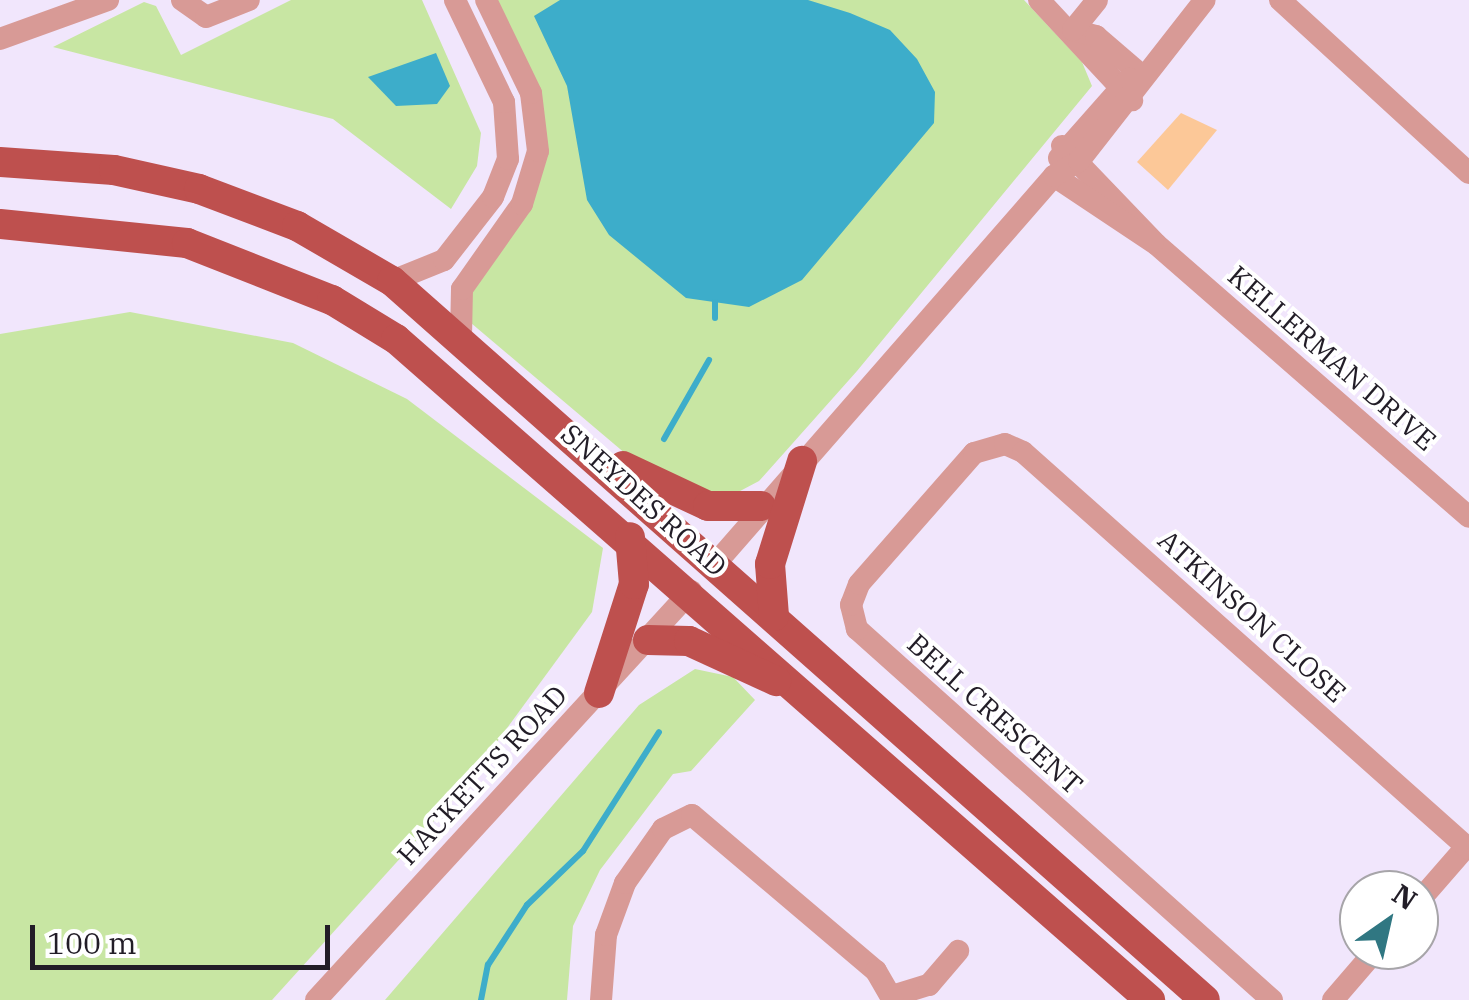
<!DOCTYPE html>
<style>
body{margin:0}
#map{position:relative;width:1469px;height:1000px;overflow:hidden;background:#f1e6fc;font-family:"IBM Plex Serif",serif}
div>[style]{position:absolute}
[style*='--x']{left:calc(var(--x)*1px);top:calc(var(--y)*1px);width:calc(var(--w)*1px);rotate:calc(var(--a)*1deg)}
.green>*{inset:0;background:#c8e6a3}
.water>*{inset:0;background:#3dadca}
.stream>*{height:6px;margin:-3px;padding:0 3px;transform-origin:3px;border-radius:3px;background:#3dadca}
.building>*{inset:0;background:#fcc898}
.minor>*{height:22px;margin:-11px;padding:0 11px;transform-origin:11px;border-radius:11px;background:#d89a96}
.major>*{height:30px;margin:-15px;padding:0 15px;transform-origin:15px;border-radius:15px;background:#be504e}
span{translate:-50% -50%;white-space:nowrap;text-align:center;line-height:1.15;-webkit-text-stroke:8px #fff;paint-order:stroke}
.street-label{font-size:28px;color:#221d27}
.north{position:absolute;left:1339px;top:870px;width:100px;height:100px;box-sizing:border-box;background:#fff;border:2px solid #a7a5a9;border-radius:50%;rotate:34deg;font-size:28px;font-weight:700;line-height:40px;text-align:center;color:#221d27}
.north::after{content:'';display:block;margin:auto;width:35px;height:45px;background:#307782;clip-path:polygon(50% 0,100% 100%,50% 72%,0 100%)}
.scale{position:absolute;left:30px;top:925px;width:300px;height:45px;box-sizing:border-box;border:5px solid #221d27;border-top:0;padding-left:12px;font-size:30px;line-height:35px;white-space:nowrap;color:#221d27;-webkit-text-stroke:8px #fff;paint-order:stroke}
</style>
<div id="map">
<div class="green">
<div style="clip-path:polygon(291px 0,422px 0,481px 133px,477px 166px,451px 209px,333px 119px,53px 47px,144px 2px,156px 6px,181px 55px)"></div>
<div style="clip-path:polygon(493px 0,1024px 0,1082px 62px,1092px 86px,857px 371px,759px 481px,725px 499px,633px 460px,471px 323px,465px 299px,541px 163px)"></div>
<div style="clip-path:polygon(130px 312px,293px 343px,407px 399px,603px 548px,592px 612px,461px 791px,272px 1000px,0 1000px,0 334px)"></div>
<div style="clip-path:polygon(695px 669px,733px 677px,755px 700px,691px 771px,673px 774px,600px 870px,573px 926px,567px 1000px,385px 1000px,639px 705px)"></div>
</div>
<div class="water">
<div style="clip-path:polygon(560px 0,808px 0,850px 13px,890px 30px,917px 59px,935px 92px,934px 123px,802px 280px,749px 307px,686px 298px,609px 235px,587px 200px,567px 86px,534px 16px)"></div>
<div style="clip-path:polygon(436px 53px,450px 86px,437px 104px,396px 106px,368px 77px)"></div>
</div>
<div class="stream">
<div style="--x:715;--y:302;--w:16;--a:90"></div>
<div style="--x:664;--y:439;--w:91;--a:-60.3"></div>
<div style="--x:481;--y:1000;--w:36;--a:-79"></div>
<div style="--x:488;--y:965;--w:72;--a:-57"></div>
<div style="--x:527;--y:905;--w:78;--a:-44"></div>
<div style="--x:583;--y:851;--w:141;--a:-57.4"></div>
</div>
<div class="building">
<div style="clip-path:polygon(1181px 113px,1217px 130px,1168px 190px,1137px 162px)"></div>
</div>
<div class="minor">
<div style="--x:182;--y:0;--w:29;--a:35"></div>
<div style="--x:206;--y:17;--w:46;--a:-21.6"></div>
<div style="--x:1039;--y:0;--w:137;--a:47.1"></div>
<div style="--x:1280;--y:0;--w:256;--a:42.5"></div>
<div style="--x:1073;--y:30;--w:24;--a:15"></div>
<div style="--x:1096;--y:36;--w:58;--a:40.8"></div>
<div style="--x:1073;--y:30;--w:38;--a:-51"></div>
<div style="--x:0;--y:39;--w:115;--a:-19.9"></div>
<div style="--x:1062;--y:146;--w:136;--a:46.2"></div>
<div style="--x:1156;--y:244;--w:415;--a:41.1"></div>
<div style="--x:1059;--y:158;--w:106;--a:-48.5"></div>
<div style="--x:1054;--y:176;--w:119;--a:33.7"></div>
<div style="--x:392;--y:281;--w:56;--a:-22"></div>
<div style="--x:444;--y:260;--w:80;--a:-52.1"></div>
<div style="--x:493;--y:197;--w:41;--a:-68.5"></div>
<div style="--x:508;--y:159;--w:57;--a:-94"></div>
<div style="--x:504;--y:102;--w:113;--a:-115.7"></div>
<div style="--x:461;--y:336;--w:47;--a:-88.8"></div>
<div style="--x:462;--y:289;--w:104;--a:-54.8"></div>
<div style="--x:522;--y:204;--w:55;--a:-73.2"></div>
<div style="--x:538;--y:151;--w:58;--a:-96.9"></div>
<div style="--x:531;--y:93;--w:103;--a:-115.8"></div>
<div style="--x:716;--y:563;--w:514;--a:-48.87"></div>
<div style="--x:1054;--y:176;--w:29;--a:-31"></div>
<div style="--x:1079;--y:161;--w:204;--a:-52"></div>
<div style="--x:1419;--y:901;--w:72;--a:-49"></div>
<div style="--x:892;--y:996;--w:39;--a:-17"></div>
<div style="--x:929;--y:985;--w:45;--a:-49.5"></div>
<div style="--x:316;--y:1000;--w:555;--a:-47.48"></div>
<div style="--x:601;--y:1000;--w:65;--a:-85.6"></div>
<div style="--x:606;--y:935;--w:55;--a:-69.9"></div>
<div style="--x:625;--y:883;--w:66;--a:-54.9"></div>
<div style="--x:663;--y:829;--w:32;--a:-26"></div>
<div style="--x:692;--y:815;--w:241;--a:40.3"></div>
<div style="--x:876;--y:971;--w:34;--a:60"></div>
<div style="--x:1272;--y:1000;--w:557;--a:-138.2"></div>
<div style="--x:857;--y:629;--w:25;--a:-104"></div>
<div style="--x:851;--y:605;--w:22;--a:-69"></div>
<div style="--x:859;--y:584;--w:174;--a:-48.7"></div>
<div style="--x:974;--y:453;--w:32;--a:-16"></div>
<div style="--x:1005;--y:444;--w:20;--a:24"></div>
<div style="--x:1023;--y:452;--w:597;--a:41.67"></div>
<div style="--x:1333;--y:1000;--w:66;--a:-49.3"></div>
</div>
<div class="major">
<div style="--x:0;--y:162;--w:114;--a:4"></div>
<div style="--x:114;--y:170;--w:87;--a:12.6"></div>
<div style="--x:199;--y:189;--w:105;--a:20.7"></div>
<div style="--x:297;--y:226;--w:110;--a:30.1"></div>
<div style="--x:392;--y:281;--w:1085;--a:41.49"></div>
<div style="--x:0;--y:224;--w:188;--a:5.8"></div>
<div style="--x:187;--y:243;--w:156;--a:21.5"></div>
<div style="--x:332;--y:300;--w:75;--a:31.4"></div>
<div style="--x:396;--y:339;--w:1003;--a:41.24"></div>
<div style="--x:623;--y:466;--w:94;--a:25.2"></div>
<div style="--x:708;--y:506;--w:53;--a:0"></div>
<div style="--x:774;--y:616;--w:52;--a:-94.4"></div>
<div style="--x:770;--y:564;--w:108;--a:-72.7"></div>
<div style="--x:648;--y:640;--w:41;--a:1.4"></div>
<div style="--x:689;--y:641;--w:96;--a:24.7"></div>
<div style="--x:599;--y:693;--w:114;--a:-72.2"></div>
<div style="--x:634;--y:584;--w:47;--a:-94.9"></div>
</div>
<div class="street-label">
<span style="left:1332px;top:358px;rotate:41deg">KELLERMAN DRIVE</span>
<span style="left:644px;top:500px;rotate:42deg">SNEYDES ROAD</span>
<span style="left:1252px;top:616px;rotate:42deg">ATKINSON CLOSE</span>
<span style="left:995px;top:714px;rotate:42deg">BELL CRESCENT</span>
<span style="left:482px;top:775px;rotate:-47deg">HACKETTS ROAD</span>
</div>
<div class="north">N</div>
<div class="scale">100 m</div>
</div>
